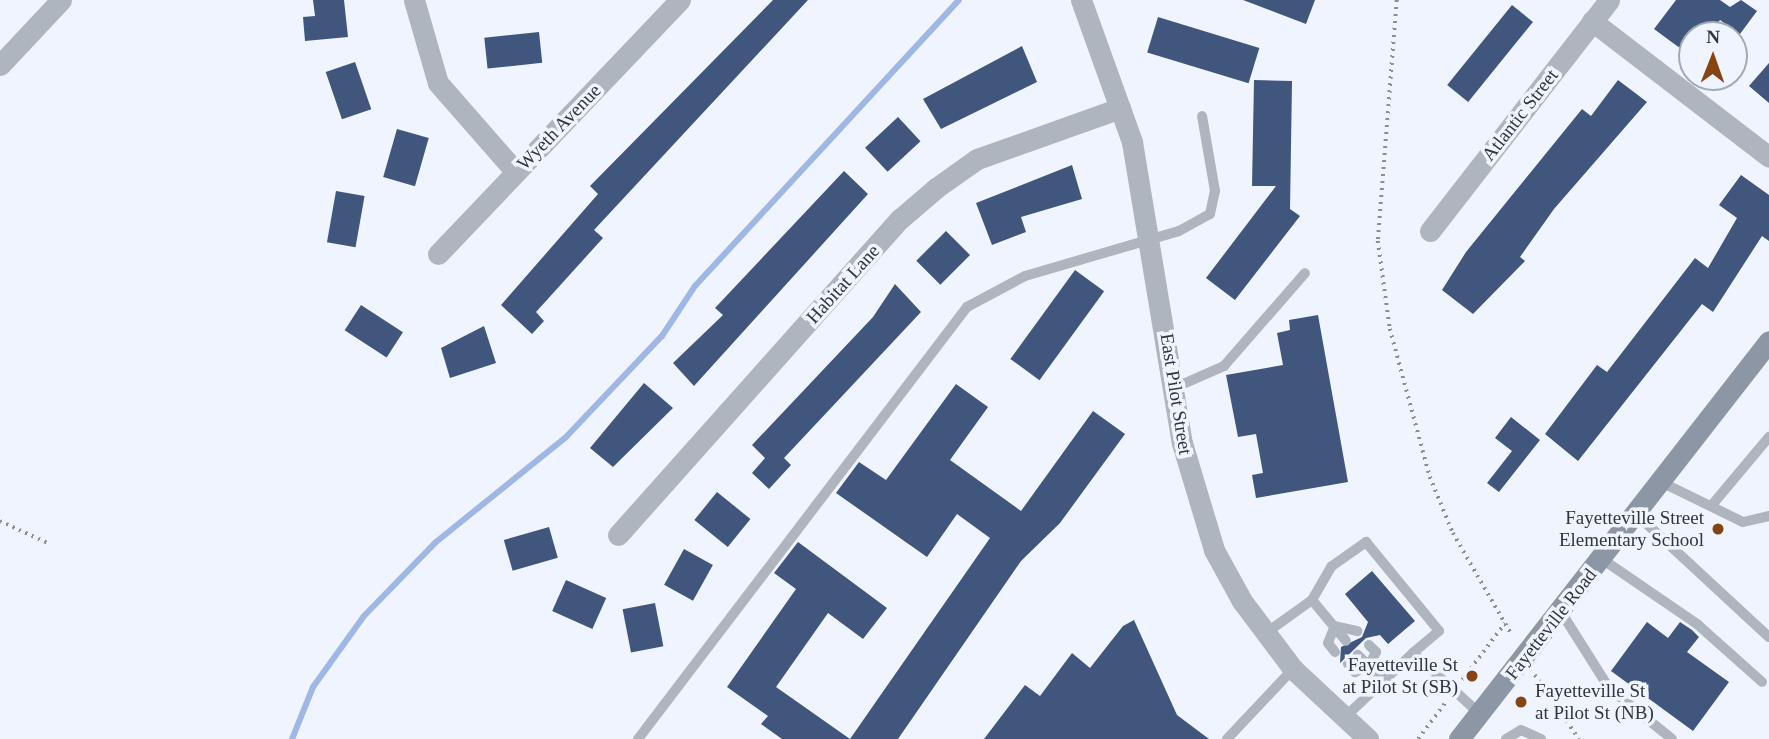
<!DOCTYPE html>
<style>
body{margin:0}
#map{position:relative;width:1769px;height:739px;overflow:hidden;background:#eff4fe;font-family:"Times New Roman",serif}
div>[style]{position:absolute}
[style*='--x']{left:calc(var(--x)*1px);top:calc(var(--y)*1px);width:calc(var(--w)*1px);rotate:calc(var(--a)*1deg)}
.stream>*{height:6px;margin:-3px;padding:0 3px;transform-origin:3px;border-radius:3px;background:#9eb7e4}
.building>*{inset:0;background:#40567d;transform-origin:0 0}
.path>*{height:3.5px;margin-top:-1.75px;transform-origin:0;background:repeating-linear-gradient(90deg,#898e97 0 2px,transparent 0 7px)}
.service>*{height:10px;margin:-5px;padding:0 5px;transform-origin:5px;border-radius:5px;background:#afb5bf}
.minor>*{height:21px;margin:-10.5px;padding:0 10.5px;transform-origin:10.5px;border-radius:10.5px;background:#afb5bf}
.secondary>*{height:21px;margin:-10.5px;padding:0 10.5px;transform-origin:10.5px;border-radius:10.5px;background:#8d96a5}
.dots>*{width:19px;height:19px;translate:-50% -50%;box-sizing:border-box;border:4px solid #eff4fe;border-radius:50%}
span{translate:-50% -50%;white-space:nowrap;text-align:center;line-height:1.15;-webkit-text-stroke:7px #eff4fe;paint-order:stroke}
.street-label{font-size:19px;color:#30353e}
.poi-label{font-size:19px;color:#30353e}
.right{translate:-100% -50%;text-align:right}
.left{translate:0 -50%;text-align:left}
.north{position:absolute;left:1678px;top:21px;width:70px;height:70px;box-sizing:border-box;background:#eff4fe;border:2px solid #a3a8b1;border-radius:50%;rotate:1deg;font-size:19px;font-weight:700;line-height:28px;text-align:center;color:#30353e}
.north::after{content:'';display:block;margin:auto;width:24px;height:32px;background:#864413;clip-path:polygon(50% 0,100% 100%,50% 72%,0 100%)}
</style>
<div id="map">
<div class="stream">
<div style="--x:292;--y:739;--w:56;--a:-68"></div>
<div style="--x:313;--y:687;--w:87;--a:-54.3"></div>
<div style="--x:364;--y:616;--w:103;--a:-45.8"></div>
<div style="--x:436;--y:542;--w:167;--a:-38.9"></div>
<div style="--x:566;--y:437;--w:139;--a:-46.5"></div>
<div style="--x:662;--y:336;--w:60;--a:-56.6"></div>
<div style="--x:695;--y:286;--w:389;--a:-47.3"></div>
</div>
<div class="building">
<div style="clip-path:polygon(313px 0,344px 0,348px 37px,305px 41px,303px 17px,315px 16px)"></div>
<div style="clip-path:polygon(773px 0,808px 0,594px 230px,603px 238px,536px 312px,544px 321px,532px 334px,501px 305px,598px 194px,590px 186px)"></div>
<div style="clip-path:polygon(1243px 0,1315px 0,1306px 24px)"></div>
<div style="clip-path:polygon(1676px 0,1720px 0,1730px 7px,1741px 0,1757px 11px,1740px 34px,1720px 20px,1709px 35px,1692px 35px,1692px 57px,1654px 29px)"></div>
<div style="left:1512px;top:5px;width:27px;height:103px;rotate:39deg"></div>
<div style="left:1158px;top:17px;width:106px;height:37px;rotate:17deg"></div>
<div style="left:539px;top:32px;width:31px;height:55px;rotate:84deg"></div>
<div style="clip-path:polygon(1022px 46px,1037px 82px,941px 129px,923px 99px)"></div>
<div style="left:355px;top:62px;width:50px;height:31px;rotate:71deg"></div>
<div style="clip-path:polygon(1769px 63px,1769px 103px,1749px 86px)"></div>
<div style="clip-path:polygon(1254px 80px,1292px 81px,1290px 209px,1300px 216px,1235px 300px,1206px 278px,1276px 186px,1252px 186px)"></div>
<div style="clip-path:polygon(1618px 80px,1647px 102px,1554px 209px,1520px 257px,1525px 261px,1473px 314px,1442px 290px,1466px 252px,1582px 109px,1591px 116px)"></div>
<div style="left:898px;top:117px;width:33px;height:45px;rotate:47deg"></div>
<div style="left:397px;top:129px;width:33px;height:50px;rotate:16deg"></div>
<div style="clip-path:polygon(1072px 165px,1082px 199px,1021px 217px,1026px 232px,992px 245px,976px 203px)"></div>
<div style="clip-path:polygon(844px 171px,868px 194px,694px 386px,673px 363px,723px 315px,715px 308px)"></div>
<div style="clip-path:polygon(1741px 175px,1769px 195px,1769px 241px,1762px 236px,1713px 312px,1702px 304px,1578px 461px,1545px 434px,1597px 365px,1607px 372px,1695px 258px,1708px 268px,1737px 218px,1719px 205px)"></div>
<div style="left:336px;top:191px;width:29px;height:52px;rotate:10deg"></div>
<div style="left:946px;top:231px;width:34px;height:42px;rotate:45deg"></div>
<div style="left:1075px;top:270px;width:36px;height:110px;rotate:36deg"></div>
<div style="clip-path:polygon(895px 284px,921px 312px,784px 458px,791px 465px,769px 489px,752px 473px,765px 458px,752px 445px,873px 317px)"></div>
<div style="left:361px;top:305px;width:50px;height:30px;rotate:33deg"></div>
<div style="clip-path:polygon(1318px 315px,1348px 482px,1256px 498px,1252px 475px,1263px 473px,1256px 434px,1238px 437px,1226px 375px,1283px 365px,1277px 333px,1290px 330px,1289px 320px)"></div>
<div style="clip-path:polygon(484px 326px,496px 363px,450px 378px,441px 348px)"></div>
<div style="clip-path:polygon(644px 383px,673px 408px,613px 467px,590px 448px)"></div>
<div style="clip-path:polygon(956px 384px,988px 407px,950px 460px,1021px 511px,1093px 411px,1125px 434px,1060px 523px,1021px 561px,898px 739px,782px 739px,761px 724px,768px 716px,727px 687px,796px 589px,774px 573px,798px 542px,887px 608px,863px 639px,828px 613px,776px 687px,850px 739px,990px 538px,957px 514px,927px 557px,836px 493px,859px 462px,886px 480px)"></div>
<div style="clip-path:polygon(1511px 417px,1540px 440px,1499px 492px,1487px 483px,1512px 451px,1495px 438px)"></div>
<div style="left:717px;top:492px;width:43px;height:36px;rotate:39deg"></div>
<div style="left:549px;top:527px;width:32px;height:47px;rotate:74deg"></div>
<div style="left:684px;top:549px;width:33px;height:41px;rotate:29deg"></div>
<div style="clip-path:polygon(1372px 571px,1415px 621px,1388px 644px,1380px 635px,1366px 638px,1340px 663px,1341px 647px,1362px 637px,1368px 622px,1345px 594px)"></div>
<div style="left:566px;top:580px;width:44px;height:34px;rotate:24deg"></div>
<div style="left:655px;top:603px;width:44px;height:33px;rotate:79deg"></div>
<div style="clip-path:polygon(1134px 620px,1177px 715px,1209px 739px,984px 739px,1025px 685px,1040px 696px,1072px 653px,1090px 668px,1123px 626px)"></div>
<div style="clip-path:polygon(1647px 622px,1668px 638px,1680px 622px,1692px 630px,1699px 637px,1687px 652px,1729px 682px,1693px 731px,1611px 671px)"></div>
</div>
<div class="path">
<div style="--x:1397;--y:0;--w:242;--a:94.5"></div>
<div style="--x:1378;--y:241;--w:89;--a:82.2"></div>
<div style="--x:1390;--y:329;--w:153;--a:74.9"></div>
<div style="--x:1430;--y:477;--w:61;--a:67.7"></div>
<div style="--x:1453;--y:533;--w:118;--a:60"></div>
<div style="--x:0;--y:521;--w:55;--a:24.7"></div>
<div style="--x:1535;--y:675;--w:78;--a:55.5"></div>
<div style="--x:1462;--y:680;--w:71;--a:-53"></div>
<div style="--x:1418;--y:739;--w:45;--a:-53.1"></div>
</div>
<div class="service">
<div style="--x:1174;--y:388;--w:55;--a:-23.7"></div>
<div style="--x:1224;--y:366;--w:123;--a:-48.9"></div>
<div style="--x:1661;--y:482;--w:91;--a:26"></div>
<div style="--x:1743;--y:522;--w:27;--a:-13"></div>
<div style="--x:1712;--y:505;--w:89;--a:-50"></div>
<div style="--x:1636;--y:514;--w:181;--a:42.8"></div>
<div style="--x:1602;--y:559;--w:115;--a:34.4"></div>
<div style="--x:1697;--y:624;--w:87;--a:41.7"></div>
<div style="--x:1312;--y:600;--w:53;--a:50.3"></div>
<div style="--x:1561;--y:612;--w:90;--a:57.7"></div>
<div style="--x:1609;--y:688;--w:81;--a:39"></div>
<div style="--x:1266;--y:633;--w:57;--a:-35.7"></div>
<div style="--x:1312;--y:600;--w:39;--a:-60"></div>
<div style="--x:1332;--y:566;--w:42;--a:-35.2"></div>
<div style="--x:1366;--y:542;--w:115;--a:50.6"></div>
<div style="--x:1439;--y:631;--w:34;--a:140"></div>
<div style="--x:1413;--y:653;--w:91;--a:42.3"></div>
<div style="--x:1369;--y:645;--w:10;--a:45"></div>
<div style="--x:1376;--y:652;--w:16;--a:117"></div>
<div style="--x:1369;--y:666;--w:20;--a:45"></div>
<div style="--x:1335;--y:652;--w:11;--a:-128"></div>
<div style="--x:1328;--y:643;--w:18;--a:-68"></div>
<div style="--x:1335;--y:626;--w:23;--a:13"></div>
<div style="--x:1348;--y:664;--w:11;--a:49"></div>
<div style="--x:1355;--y:672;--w:15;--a:-23"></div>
<div style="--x:1369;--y:666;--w:16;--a:-135"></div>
<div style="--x:1344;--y:718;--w:95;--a:-43.3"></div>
<div style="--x:638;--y:739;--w:543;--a:-52.71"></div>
<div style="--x:967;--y:307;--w:66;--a:-28.1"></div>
<div style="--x:1025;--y:276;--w:160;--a:-16.3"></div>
<div style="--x:1179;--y:231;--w:35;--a:-29"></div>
<div style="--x:1210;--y:214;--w:24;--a:-78"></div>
<div style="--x:1215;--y:191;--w:76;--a:-99.8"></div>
<div style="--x:1227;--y:739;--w:96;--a:-46.7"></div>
<div style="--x:1506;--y:739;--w:17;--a:-31"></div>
<div style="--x:1521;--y:730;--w:22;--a:24"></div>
</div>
<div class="minor">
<div style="--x:414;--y:0;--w:86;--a:73.9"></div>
<div style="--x:438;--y:83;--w:118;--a:48.8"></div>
<div style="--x:1081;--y:0;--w:151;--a:70.2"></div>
<div style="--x:1132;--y:142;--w:305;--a:80.6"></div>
<div style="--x:1182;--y:443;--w:112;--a:73.3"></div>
<div style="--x:1214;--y:550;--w:58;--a:61.2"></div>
<div style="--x:1242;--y:601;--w:85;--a:53.1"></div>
<div style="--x:1293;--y:669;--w:103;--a:43"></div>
<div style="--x:1592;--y:21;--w:223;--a:37.5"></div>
<div style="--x:0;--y:65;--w:89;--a:-46.8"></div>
<div style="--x:1430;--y:231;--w:292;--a:-52.2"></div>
<div style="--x:438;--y:254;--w:351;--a:-46.4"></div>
<div style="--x:618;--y:535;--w:424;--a:-48.3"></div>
<div style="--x:900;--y:219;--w:48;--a:-40.7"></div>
<div style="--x:936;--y:188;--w:50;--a:-35.3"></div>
<div style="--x:977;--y:159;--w:152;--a:-19.6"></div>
</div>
<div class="secondary">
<div style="--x:1459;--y:739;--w:504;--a:-52.09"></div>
</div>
<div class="dots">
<div style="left:1718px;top:529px;background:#864413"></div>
<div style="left:1472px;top:676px;background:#864413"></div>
<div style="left:1521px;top:702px;background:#864413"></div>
</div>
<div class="street-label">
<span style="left:1520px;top:115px;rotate:-52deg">Atlantic Street</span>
<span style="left:559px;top:127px;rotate:-46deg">Wyeth Avenue</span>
<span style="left:843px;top:284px;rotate:-48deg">Habitat Lane</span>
<span style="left:1176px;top:394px;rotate:81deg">East Pilot Street</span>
<span style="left:1551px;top:624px;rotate:-52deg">Fayetteville Road</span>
</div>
<div class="poi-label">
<span class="right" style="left:1704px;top:529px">Fayetteville Street<br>Elementary School</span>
<span class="right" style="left:1458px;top:676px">Fayetteville St<br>at Pilot St (SB)</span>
<span class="left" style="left:1535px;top:702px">Fayetteville St<br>at Pilot St (NB)</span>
</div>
<div class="north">N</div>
</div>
